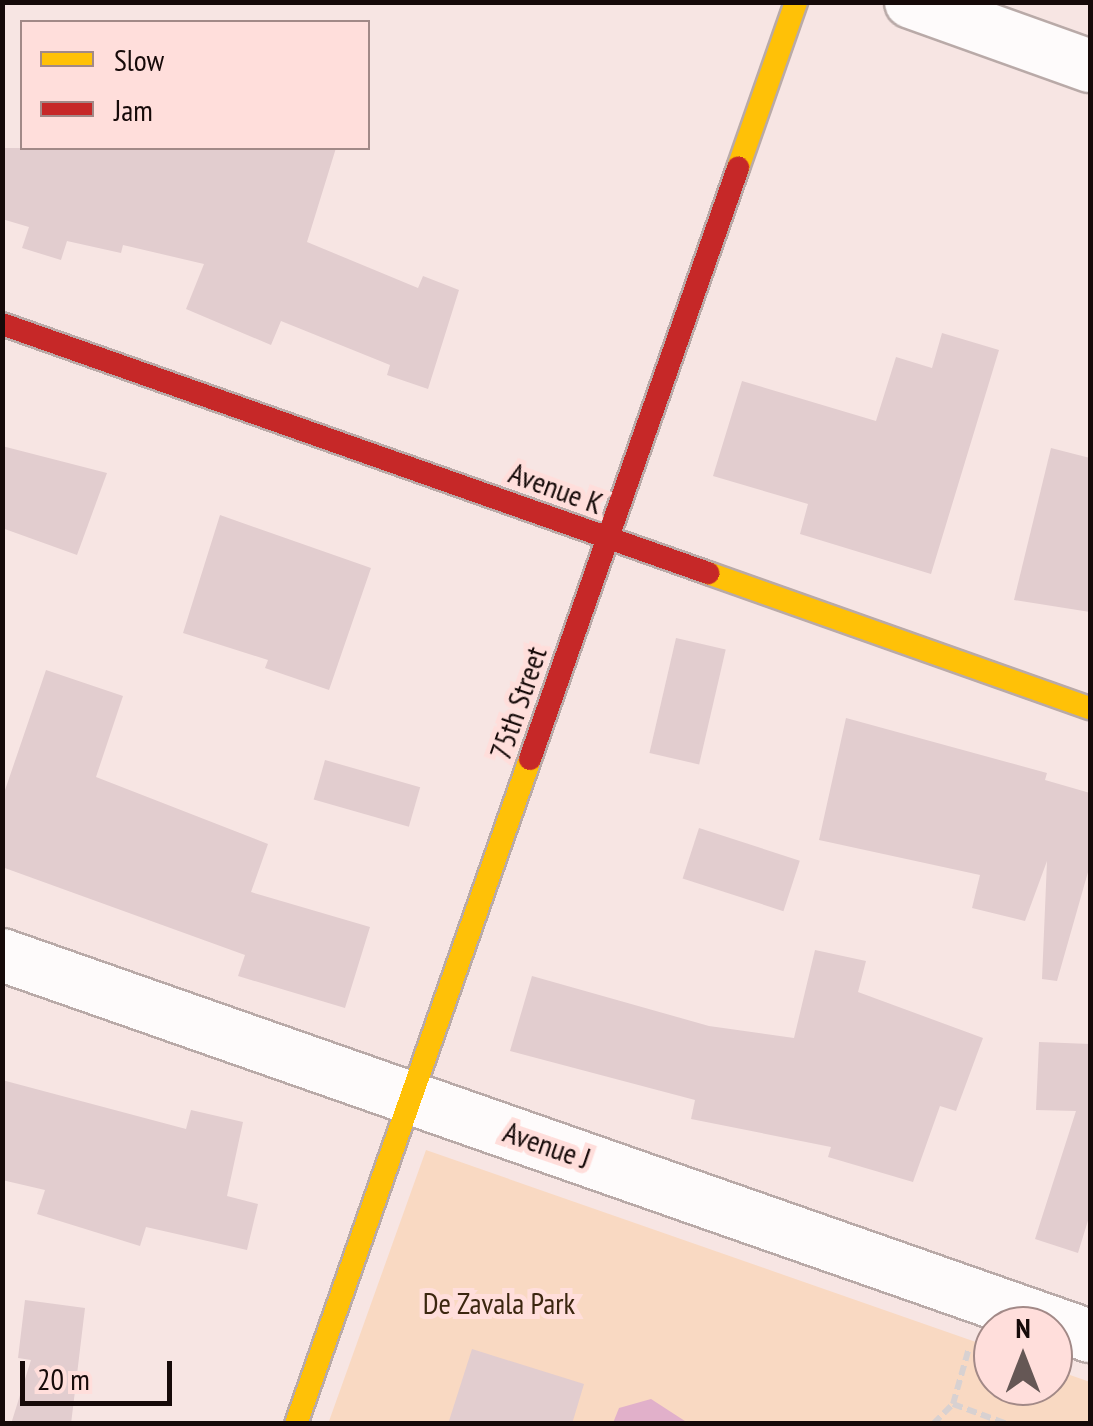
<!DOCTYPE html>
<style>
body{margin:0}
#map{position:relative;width:1093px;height:1426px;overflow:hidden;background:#f7e5e3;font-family:"PT Sans Narrow",sans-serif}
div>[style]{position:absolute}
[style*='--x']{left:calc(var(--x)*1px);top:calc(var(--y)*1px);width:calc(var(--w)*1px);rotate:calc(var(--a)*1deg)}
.green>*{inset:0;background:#f9d9c2}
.water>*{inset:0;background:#e1b0ca}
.building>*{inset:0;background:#e2cdcf;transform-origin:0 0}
.path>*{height:6px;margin-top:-3px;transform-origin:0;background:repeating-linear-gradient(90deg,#d8d1d1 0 10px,transparent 0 15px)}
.roads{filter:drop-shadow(2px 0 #b9aaa8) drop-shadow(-2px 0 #b9aaa8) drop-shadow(0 2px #b9aaa8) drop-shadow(0 -2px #b9aaa8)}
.street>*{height:52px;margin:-26px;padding:0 26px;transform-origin:26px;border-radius:26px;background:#fefbfb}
.slow>*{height:22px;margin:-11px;padding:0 11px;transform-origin:11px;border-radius:11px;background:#ffc107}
.jam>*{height:22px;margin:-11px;padding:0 11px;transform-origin:11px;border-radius:11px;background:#c62828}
span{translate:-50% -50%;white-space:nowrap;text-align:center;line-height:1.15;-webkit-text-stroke:10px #ffdedb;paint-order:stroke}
.street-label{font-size:30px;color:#160a09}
.park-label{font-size:30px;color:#3b260f}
.frame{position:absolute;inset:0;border:5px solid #160a09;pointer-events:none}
.legend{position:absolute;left:20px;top:20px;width:350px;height:130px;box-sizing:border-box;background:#ffdedb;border:2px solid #a28987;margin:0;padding:12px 18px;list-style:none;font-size:30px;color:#160a09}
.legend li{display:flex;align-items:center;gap:20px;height:50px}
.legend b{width:50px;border:2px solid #a28987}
.north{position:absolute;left:973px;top:1306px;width:100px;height:100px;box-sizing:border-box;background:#ffdedb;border:2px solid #a28987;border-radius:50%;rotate:0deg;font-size:28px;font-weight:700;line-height:40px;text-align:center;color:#160a09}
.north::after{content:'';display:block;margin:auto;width:35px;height:45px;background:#655755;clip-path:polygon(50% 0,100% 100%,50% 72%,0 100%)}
.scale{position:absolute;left:20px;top:1361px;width:152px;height:45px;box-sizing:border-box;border:5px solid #160a09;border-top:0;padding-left:12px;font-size:30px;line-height:35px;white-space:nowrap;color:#160a09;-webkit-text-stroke:8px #ffdedb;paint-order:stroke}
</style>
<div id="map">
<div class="green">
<div style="clip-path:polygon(426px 1150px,993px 1348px,993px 1386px,1053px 1386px,1053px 1369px,1090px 1382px,1090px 1423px,328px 1424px)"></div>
</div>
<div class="water">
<div style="clip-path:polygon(651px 1399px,688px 1423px,613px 1423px,619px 1408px)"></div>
</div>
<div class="building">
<div style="clip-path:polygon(2px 148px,336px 148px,307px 242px,418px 288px,423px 276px,459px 290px,428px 389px,387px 375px,390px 365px,281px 321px,271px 345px,186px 309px,204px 264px,123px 245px,121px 253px,67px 241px,61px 260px,22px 248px,29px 227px,2px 219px)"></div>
<div style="clip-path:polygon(942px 333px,999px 350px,931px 574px,800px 534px,808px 504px,713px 476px,742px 381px,876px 421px,896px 357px,932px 368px)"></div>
<div style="clip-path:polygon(2px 446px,107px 473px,77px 555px,2px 528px)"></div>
<div style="clip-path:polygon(1051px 448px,1090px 458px,1090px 612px,1014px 600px)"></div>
<div style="clip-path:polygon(220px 515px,371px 568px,329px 690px,265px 668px,268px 660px,183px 633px)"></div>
<div style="left:676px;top:638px;width:51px;height:118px;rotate:13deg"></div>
<div style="clip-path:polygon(46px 670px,123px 696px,96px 777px,268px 844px,251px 892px,370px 927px,345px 1008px,238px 976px,245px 955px,2px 867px,2px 799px)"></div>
<div style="clip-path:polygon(846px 718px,1047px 773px,1045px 780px,1090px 793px,1090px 865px,1057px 981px,1042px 979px,1047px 861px,1025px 921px,972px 908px,980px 875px,819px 840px)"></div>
<div style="left:325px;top:760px;width:99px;height:41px;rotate:16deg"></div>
<div style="left:699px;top:828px;width:106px;height:53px;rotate:18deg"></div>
<div style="clip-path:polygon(815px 950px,866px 961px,858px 992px,983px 1038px,956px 1111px,940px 1106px,913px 1182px,828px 1157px,831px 1147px,691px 1119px,695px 1100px,510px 1051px,532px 976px,709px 1026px,794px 1038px)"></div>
<div style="clip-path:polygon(1039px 1042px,1090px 1044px,1090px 1214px,1078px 1253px,1035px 1239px,1076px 1111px,1036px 1110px)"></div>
<div style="clip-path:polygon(2px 1080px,186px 1129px,191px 1110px,243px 1122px,227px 1196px,258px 1204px,247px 1250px,146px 1227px,140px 1246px,37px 1214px,45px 1190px,2px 1180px)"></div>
<div style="clip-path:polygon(25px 1300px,85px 1308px,71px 1424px,11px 1424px,31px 1360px,18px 1358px)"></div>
<div style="clip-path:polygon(472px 1349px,584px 1384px,572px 1424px,448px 1424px)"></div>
</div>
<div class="path">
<div style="--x:953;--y:1404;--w:58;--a:-74.1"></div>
<div style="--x:933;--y:1424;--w:28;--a:-45"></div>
<div style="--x:953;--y:1404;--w:58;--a:20.3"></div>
</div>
<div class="roads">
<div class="street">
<div style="--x:911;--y:2;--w:190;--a:19.7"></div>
<div style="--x:2;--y:955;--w:1153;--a:19.3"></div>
</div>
<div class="slow">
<div style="--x:738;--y:168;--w:176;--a:-70.7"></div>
<div style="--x:708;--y:573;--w:405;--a:19.5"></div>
<div style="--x:296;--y:1424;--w:705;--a:-70.61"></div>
</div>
<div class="jam">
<div style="--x:2;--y:324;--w:749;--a:19.43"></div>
<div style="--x:530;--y:759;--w:627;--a:-70.61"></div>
</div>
</div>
<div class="street-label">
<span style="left:556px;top:488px;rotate:20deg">Avenue K</span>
<span style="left:518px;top:703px;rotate:-71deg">75th Street</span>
<span style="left:547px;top:1145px;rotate:19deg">Avenue J</span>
</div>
<div class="park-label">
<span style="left:499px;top:1303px">De Zavala Park</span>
</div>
<div class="frame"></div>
<ul class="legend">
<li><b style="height:12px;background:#ffc107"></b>Slow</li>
<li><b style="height:12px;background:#c62828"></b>Jam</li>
</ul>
<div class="north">N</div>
<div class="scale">20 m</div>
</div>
